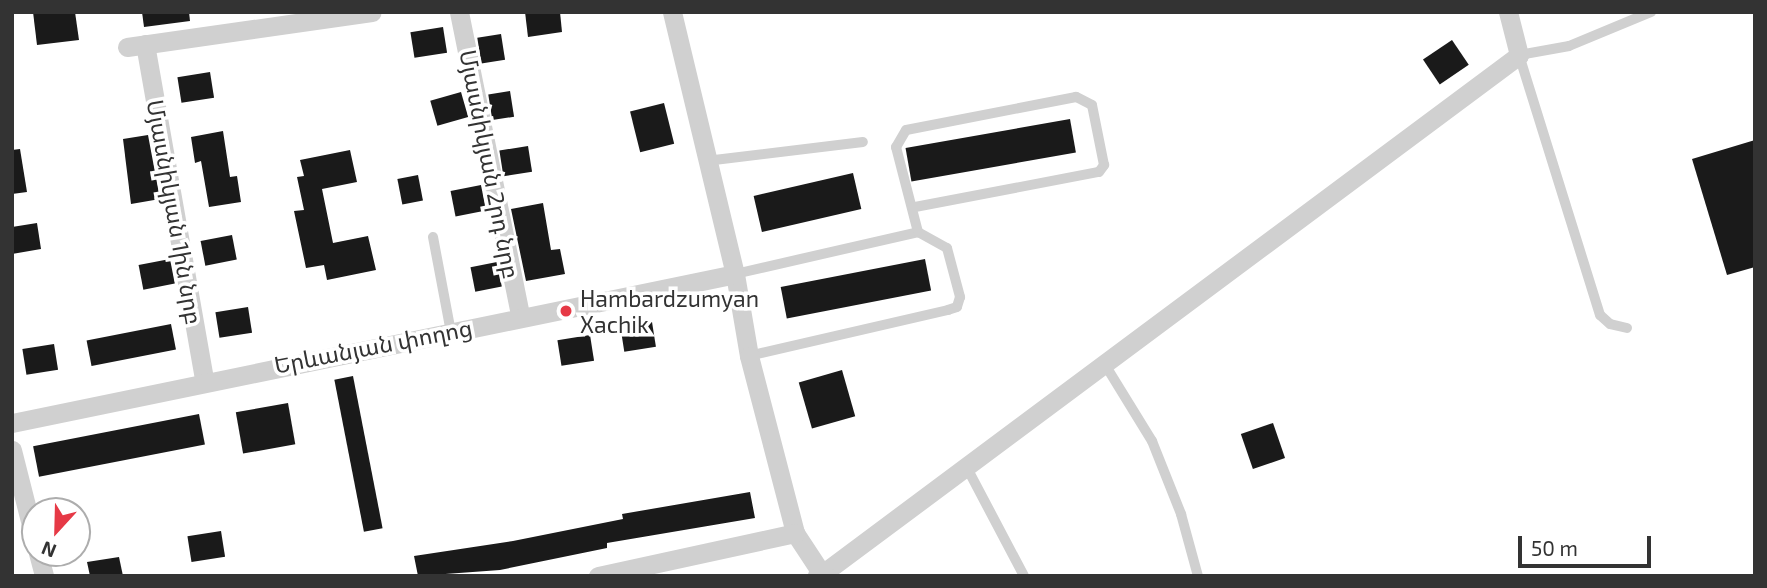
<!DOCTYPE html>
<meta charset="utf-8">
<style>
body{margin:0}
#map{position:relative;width:1767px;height:588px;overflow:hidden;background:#fff;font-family:"Exo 2","Noto Sans Armenian",sans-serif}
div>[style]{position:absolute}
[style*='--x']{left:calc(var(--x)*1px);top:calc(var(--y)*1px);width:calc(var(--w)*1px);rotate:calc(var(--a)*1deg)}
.building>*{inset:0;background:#1a1a1a;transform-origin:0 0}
.service>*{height:10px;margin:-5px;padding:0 5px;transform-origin:5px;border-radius:5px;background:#d0d0d0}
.minor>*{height:19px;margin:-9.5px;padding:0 9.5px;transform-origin:9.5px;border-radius:9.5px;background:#d0d0d0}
.tertiary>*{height:24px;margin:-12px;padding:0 12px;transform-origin:12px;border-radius:12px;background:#d0d0d0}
.dots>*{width:19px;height:19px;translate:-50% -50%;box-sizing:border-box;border:4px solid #fff;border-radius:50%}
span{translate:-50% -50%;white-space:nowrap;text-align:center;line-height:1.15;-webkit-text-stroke:7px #fff;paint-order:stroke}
.street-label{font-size:23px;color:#333}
.poi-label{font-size:23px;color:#333}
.left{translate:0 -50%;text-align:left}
.frame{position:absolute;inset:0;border:14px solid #333;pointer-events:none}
.north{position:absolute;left:21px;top:497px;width:70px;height:70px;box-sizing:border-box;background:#fff;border:2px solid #adadad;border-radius:50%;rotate:202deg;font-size:19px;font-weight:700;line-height:28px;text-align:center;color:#333}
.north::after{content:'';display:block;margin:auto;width:24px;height:32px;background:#e63946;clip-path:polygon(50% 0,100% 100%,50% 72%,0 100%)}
.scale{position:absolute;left:1518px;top:536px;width:133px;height:32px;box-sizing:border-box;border:4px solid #333;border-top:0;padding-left:9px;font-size:21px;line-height:24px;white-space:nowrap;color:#333;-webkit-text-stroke:5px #fff;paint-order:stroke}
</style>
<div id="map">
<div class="building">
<div style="clip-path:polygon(33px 12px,75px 12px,79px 40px,37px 45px)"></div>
<div style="clip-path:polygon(142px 12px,189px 12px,190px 21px,144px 27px)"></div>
<div style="clip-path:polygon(525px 12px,560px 12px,562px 32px,528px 37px)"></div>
<div style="left:443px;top:27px;width:26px;height:33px;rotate:81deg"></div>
<div style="left:501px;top:34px;width:26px;height:24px;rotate:81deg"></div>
<div style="left:1452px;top:40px;width:30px;height:35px;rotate:56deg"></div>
<div style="left:210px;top:72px;width:26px;height:33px;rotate:81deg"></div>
<div style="left:510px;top:91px;width:26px;height:22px;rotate:81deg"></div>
<div style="left:461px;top:92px;width:26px;height:32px;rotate:74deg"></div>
<div style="left:664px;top:103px;width:42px;height:35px;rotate:76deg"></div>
<div style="left:1070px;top:119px;width:34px;height:167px;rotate:80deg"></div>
<div style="clip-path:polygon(223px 131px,230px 177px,237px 176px,241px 202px,209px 207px,201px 161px,195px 163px,191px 137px)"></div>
<div style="clip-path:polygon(148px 135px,160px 199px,131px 204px,123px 139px)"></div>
<div style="clip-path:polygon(1755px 140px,1755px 267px,1727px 275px,1692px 159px)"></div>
<div style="left:528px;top:146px;width:26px;height:29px;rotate:81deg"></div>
<div style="clip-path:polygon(20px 149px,27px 192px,12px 194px,12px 150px)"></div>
<div style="clip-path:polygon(350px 150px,357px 182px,322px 189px,333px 243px,368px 236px,376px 270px,327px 280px,324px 265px,306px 268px,294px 211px,304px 210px,297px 177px,304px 176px,300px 160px)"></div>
<div style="left:853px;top:173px;width:37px;height:102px;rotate:77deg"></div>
<div style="left:418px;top:175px;width:26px;height:21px;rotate:79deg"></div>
<div style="left:481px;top:185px;width:26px;height:31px;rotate:79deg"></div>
<div style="clip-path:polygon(543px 203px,551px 250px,560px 249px,565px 274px,526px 281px,511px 209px)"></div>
<div style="clip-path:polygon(37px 223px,41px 249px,12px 254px,12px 227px)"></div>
<div style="left:232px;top:235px;width:25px;height:32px;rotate:79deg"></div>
<div style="left:170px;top:259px;width:25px;height:32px;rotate:79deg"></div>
<div style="left:925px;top:259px;width:32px;height:147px;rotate:79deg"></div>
<div style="left:497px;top:262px;width:25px;height:27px;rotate:79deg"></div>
<div style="left:248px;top:307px;width:26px;height:33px;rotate:81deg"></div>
<div style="left:652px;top:322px;width:25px;height:32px;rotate:81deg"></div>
<div style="left:171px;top:324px;width:26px;height:86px;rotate:79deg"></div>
<div style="left:590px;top:335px;width:26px;height:33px;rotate:81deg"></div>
<div style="left:54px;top:344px;width:26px;height:32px;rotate:81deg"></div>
<div style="left:842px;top:370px;width:48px;height:45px;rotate:74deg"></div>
<div style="left:353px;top:376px;width:155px;height:19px;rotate:79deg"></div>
<div style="left:288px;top:403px;width:42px;height:53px;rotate:80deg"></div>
<div style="left:199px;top:414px;width:31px;height:169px;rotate:79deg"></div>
<div style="left:1273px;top:423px;width:37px;height:34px;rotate:71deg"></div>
<div style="clip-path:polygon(750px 492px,755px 518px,607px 543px,607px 548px,500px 570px,418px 576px,414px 556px,513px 541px,623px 519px,622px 514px)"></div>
<div style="left:221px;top:531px;width:26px;height:34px;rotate:81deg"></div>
<div style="clip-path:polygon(119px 557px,123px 576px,90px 576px,87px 562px)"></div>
</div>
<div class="service">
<div style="--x:706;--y:161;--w:158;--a:-6.9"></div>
<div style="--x:915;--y:207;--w:187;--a:-10.8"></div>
<div style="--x:1099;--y:172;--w:9;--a:-54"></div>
<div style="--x:1104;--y:165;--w:61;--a:-101.3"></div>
<div style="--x:1092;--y:105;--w:18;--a:-153"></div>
<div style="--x:1076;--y:97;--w:173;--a:169"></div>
<div style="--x:906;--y:130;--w:20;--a:120"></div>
<div style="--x:896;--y:147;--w:88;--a:75.5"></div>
<div style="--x:433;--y:237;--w:97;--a:79.3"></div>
<div style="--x:735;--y:274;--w:188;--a:-12.9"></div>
<div style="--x:918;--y:232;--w:33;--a:29"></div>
<div style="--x:947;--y:248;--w:51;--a:75.1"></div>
<div style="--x:960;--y:297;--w:10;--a:107"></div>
<div style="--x:957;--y:307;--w:9;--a:162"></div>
<div style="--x:948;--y:310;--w:204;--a:167"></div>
<div style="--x:1627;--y:328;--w:17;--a:-167"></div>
<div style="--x:1610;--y:324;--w:13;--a:-138"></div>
<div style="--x:1600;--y:315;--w:272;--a:-107.3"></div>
<div style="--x:1519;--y:55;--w:51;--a:-10.2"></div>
<div style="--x:1569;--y:46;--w:89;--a:-22.5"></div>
<div style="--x:1104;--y:363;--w:92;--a:58.4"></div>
<div style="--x:1152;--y:441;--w:79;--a:68.3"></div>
<div style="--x:1181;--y:514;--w:64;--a:74.7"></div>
<div style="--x:966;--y:466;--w:124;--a:62.2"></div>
</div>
<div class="minor">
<div style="--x:459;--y:12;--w:309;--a:78.6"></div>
<div style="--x:672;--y:12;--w:269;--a:76.5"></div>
<div style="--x:735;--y:274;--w:83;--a:80.3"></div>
<div style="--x:749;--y:356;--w:183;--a:75.4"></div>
<div style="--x:795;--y:533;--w:49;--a:56.6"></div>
<div style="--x:822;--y:574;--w:869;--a:-36.67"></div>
<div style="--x:1519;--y:55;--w:44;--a:-104.3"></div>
<div style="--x:145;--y:44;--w:341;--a:80"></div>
<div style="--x:127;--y:47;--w:247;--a:-8.1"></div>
<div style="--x:12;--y:423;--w:738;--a:-11.64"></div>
<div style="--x:12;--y:450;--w:94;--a:75.8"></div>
<div style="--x:38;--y:553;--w:24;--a:75"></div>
<div style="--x:598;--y:576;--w:202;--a:-12.3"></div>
</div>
<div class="tertiary">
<div style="--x:820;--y:576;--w:3;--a:0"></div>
</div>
<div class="dots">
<div style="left:566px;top:311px;background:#e63946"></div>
</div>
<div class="street-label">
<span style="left:490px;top:164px;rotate:79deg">Մյասնիկյան 2րդ նրբ</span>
<span style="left:175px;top:212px;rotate:80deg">Մյասնիկյան 1ին նրբ</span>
<span style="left:373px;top:346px;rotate:-11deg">Երևանյան փողոց</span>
</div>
<div class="poi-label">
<span class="left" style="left:580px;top:311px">Hambardzumyan<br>Xachik</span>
</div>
<div class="frame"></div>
<div class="north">N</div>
<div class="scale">50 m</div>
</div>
